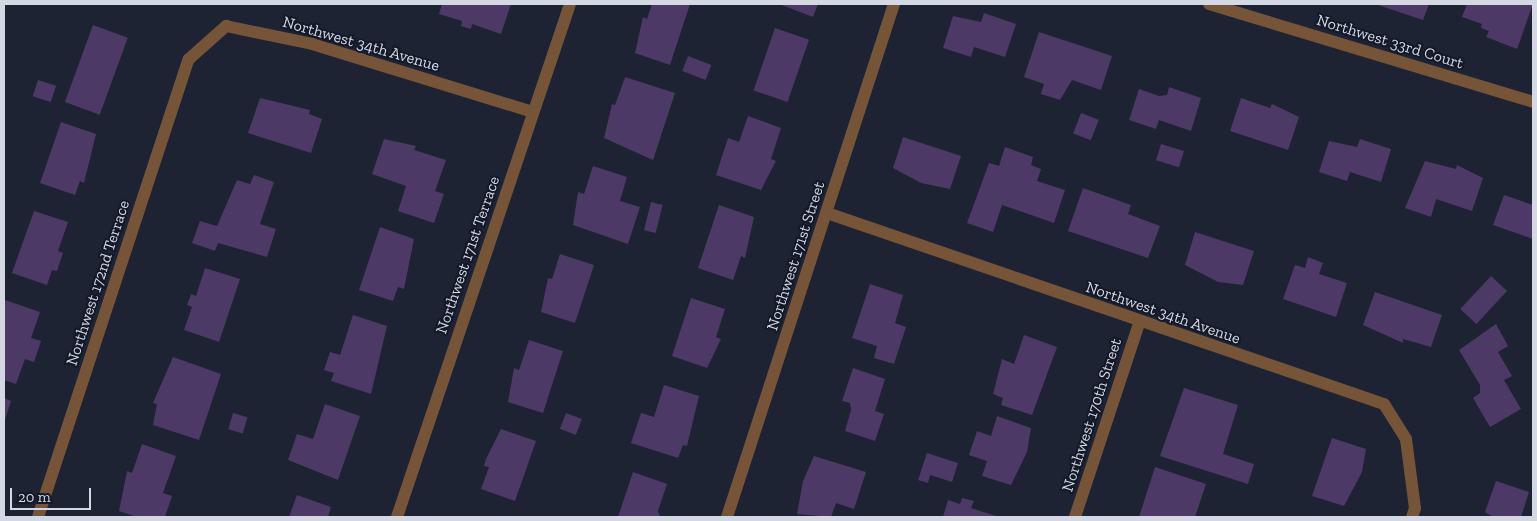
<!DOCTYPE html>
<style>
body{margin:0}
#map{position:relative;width:1537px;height:521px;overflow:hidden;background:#1d2332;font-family:"Zilla Slab",serif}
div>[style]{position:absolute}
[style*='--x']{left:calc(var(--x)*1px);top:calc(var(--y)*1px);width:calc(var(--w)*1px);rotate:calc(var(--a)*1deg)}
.building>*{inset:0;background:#4d3965;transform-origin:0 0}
.minor>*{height:12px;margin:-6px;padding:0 6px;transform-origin:6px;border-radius:6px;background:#755437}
span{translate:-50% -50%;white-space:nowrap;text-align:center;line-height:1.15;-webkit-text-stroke:4px #131928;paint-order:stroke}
.street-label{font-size:16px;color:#d3d8e2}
.frame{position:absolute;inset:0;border:5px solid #d3d8e2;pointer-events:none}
.scale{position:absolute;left:10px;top:488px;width:81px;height:22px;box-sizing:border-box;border:2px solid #d3d8e2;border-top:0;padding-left:6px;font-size:15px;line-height:18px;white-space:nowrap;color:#d3d8e2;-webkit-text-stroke:4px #131928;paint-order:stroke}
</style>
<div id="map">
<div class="building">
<div style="clip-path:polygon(442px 4px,511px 4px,501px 34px,472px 24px,471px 29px,461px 26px,462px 21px,439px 14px)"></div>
<div style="clip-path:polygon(652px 4px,690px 4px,670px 65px,635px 53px,643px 17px,647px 19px)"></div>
<div style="clip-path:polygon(779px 4px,818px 4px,813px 17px)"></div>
<div style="clip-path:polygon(1375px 4px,1429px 4px,1423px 20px)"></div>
<div style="clip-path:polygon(1467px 4px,1533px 4px,1517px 49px,1486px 37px,1489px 31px,1481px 28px,1482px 24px,1462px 17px)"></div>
<div style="clip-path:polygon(984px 13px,1016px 24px,1005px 57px,974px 47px,971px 57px,943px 48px,953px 16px,981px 22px)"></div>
<div style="left:93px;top:25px;width:37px;height:82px;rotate:20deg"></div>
<div style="left:775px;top:28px;width:36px;height:66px;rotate:19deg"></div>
<div style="clip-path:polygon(1039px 32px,1112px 56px,1101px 90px,1072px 80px,1060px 100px,1041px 94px,1044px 84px,1024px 77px)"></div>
<div style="left:688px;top:56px;width:25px;height:16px;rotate:21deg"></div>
<div style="clip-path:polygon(625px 77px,675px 93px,653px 160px,604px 138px,612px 104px,615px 105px)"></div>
<div style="left:38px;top:80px;width:19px;height:17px;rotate:18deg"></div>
<div style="clip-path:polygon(1169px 87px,1201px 98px,1191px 131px,1159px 120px,1156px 129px,1129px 120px,1139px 89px,1159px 96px,1167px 95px)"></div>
<div style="clip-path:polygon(260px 98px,310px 110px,309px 114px,322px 119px,311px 153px,248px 133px)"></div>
<div style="clip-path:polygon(1241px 98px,1270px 108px,1272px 104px,1299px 117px,1288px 150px,1230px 131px)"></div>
<div style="left:1081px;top:113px;width:19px;height:22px;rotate:21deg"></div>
<div style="clip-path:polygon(748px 116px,781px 128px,771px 159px,776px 161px,761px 190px,716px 175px,728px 138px,739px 142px)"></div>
<div style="clip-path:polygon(61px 122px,96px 134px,84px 183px,80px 181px,75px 195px,40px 183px)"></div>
<div style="clip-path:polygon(903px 137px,961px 156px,950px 189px,921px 183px,893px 168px)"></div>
<div style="clip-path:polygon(384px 139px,416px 146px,414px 150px,446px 160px,435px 191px,444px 194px,434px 223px,398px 211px,406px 186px,372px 174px)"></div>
<div style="clip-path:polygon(1360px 139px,1391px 149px,1381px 182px,1350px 172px,1347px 181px,1319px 172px,1329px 141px,1357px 147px)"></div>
<div style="left:1161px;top:144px;width:24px;height:17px;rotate:17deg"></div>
<div style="clip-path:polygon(1005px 147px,1033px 157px,1031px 165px,1041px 169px,1037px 181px,1065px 190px,1054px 223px,1002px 205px,993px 232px,967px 223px,989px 163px,999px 166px)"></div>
<div style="clip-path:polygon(1425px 161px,1456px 169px,1457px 165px,1483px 178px,1472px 211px,1436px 199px,1431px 217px,1405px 208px)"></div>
<div style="clip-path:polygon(593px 166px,627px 177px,620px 201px,640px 207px,628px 244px,573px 225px,578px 192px,584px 194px)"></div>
<div style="clip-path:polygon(254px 175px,274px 182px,260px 224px,276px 229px,267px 257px,218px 243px,215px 251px,192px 243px,200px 221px,217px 226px,237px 180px,250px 184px)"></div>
<div style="clip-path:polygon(1083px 188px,1131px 205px,1128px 214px,1160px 226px,1148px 258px,1068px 231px)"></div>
<div style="clip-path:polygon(1504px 195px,1533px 205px,1533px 239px,1493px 225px)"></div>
<div style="left:651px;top:202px;width:12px;height:29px;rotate:14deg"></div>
<div style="clip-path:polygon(719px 205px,754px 217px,745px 258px,741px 256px,733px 280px,698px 268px)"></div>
<div style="clip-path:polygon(34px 211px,68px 222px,58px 251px,63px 253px,57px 271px,52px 270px,47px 285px,12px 273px)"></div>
<div style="clip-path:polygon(380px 227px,414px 239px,404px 289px,398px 287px,393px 301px,359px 290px)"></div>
<div style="clip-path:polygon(1195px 232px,1254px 251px,1243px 285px,1218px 282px,1185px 265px)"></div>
<div style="clip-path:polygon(560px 254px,594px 265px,575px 323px,541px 312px,548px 278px,552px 279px)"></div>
<div style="clip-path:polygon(1308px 257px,1323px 263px,1319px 274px,1347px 283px,1336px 317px,1283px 299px,1295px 265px,1305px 268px)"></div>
<div style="clip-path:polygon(205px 268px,240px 279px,219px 342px,184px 330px,192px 307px,187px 305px,191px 294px,196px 296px)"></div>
<div style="left:1491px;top:276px;width:22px;height:45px;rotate:43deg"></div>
<div style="clip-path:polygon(870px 284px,903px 295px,895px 323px,906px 327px,894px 364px,874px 358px,877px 346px,852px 338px)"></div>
<div style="clip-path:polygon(1375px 292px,1442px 315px,1431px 347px,1403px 339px,1403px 343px,1363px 325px)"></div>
<div style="clip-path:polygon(691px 298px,725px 309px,716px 337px,721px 339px,707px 368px,672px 356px)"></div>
<div style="clip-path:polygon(5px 300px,40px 312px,31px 338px,41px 341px,34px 362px,25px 359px,16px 384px,4px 380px)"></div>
<div style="clip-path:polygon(353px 315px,387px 326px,371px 394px,331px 381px,334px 373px,324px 370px,330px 352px,340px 355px)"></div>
<div style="clip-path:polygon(1496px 324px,1508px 346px,1498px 352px,1512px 376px,1504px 380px,1521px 409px,1490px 427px,1473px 398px,1480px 393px,1480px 385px,1459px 350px)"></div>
<div style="clip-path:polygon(1024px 335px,1057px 347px,1032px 415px,1001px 405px,1003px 398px,993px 394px,1002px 359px,1014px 364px)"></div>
<div style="clip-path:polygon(529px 340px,563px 351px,543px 413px,508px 402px,514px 368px,519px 370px)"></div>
<div style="clip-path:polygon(173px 357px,221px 374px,199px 440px,153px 425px,157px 404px,153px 403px)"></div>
<div style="clip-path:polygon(853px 368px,885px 379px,875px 411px,884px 414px,875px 441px,845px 431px,851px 410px,850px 403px,842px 401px)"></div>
<div style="clip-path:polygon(664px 385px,699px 396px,687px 446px,683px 445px,678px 458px,631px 443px,641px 413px,654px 417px)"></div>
<div style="clip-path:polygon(1184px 388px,1238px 405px,1223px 454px,1254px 464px,1248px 484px,1160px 456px)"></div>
<div style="clip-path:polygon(4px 398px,11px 401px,4px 423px)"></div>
<div style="clip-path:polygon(325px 404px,360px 416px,338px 480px,288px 460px,297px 434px,313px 439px)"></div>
<div style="left:233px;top:413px;width:15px;height:17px;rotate:16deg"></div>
<div style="left:566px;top:413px;width:17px;height:17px;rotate:21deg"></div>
<div style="clip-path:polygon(997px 416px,1031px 428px,1027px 452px,1011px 485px,982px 476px,987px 461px,969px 455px,977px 431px,991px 436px)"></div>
<div style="clip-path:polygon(501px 429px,536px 441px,515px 501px,481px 489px,489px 467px,484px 466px,486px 459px)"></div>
<div style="clip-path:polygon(1332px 438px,1366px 449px,1362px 472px,1344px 506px,1312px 496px)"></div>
<div style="clip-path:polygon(142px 444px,176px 456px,163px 493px,172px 496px,165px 517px,137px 517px,119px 511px,127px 471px,132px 473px)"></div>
<div style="clip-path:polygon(927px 453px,958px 463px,952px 482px,930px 475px,928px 483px,918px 480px)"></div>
<div style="clip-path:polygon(814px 456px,866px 472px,854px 509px,836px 503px,831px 517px,797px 514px,803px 481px)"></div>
<div style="clip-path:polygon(1155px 467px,1206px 484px,1195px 517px,1139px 517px)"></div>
<div style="clip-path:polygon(633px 472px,667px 484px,658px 511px,660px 517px,618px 517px)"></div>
<div style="clip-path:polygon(1496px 481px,1529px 492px,1521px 517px,1493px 517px,1485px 512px)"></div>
<div style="clip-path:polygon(297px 495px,331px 507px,328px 517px,289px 517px)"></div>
<div style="clip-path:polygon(962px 498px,974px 501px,971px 508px,999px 517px,943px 517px,948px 500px,960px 504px)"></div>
</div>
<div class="minor">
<div style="--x:1209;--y:4;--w:338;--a:16.8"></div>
<div style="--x:827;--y:213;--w:589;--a:18.93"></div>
<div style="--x:1384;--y:404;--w:41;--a:57.8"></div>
<div style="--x:1406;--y:439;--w:70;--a:82.6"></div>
<div style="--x:1415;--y:508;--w:9;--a:108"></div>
<div style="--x:38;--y:517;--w:482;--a:-71.8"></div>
<div style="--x:189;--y:59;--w:50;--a:-41.7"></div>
<div style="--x:226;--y:26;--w:88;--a:11.8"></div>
<div style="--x:312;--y:44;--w:231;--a:17.1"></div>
<div style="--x:397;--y:517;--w:541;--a:-71.36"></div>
<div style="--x:727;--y:517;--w:539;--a:-71.97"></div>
<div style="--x:1075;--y:517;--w:204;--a:-71.7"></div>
</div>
<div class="street-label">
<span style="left:1390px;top:42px;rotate:17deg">Northwest 33rd Court</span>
<span style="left:361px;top:44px;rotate:16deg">Northwest 34th Avenue</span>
<span style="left:468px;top:255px;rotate:-71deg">Northwest 171st Terrace</span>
<span style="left:796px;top:256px;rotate:-72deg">Northwest 171st Street</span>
<span style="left:98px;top:283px;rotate:-72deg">Northwest 172nd Terrace</span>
<span style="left:1163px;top:313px;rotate:19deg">Northwest 34th Avenue</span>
<span style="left:1092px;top:415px;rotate:-72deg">Northwest 170th Street</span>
</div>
<div class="frame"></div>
<div class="scale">20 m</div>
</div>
